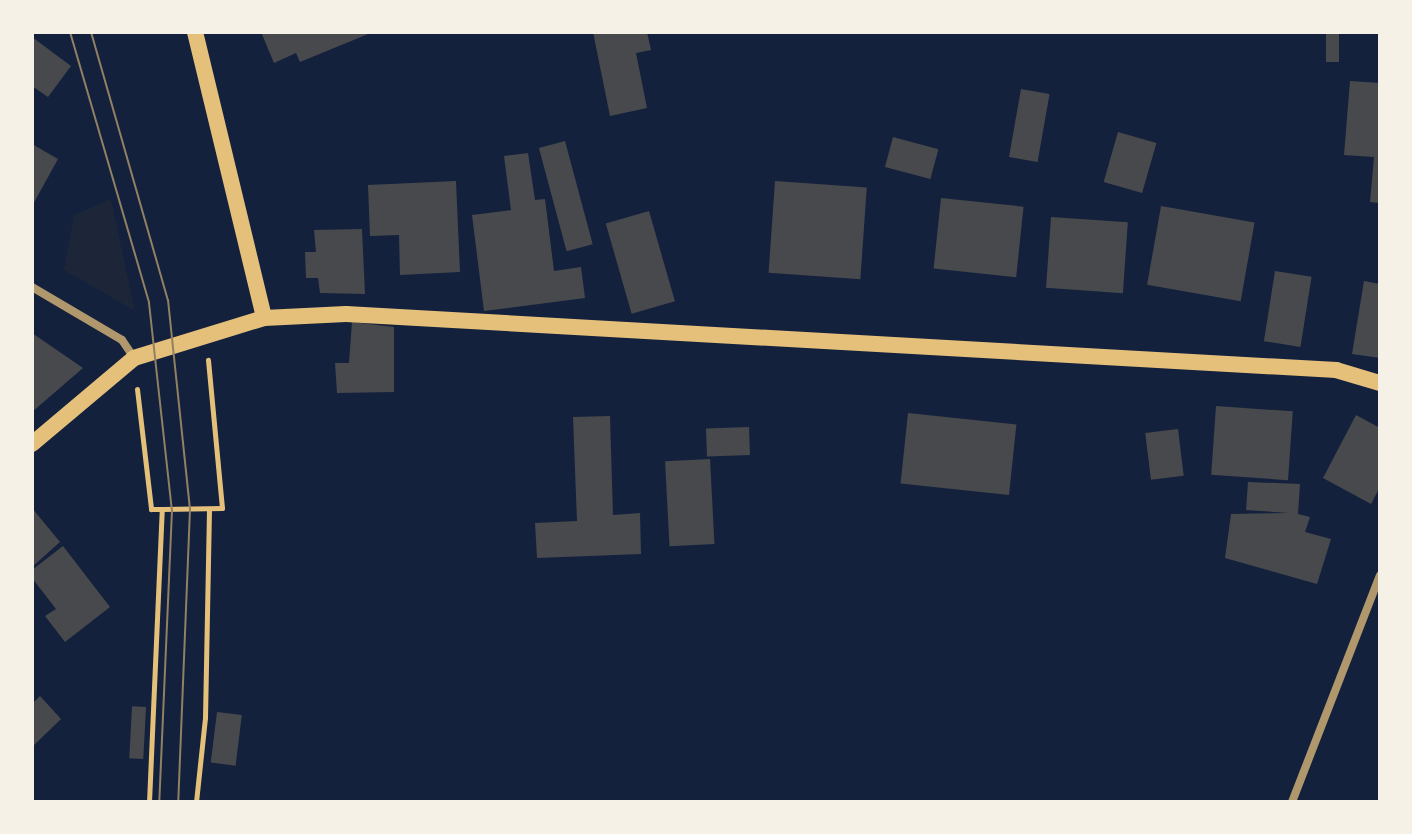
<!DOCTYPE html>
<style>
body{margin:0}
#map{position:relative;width:1412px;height:834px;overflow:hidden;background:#14213d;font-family:Rubik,sans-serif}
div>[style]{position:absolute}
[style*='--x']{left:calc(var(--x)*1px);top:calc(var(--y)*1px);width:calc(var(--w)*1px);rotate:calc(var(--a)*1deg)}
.green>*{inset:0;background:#1d2539}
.building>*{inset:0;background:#48494c;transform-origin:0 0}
.path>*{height:5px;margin:-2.5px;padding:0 2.5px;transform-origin:2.5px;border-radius:2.5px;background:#e5c07b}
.minor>*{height:8px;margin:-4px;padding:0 4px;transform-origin:4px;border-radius:4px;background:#b1986c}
.secondary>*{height:16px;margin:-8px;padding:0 8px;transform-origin:8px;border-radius:8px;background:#e5c07b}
.tram>*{height:2px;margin:-1px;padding:0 1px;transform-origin:1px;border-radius:1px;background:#918062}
span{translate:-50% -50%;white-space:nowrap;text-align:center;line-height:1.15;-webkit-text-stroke:7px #f6f1e7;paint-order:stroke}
.frame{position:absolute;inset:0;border:34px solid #f6f1e7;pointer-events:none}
</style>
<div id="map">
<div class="green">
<div style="clip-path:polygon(111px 199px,135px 311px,64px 270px,74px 215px)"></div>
</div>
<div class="building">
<div style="clip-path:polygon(261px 32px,373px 32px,300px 62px,296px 53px,274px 63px)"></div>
<div style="clip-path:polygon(593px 32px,647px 32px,651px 50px,636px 53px,647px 108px,610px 116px)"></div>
<div style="left:1326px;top:32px;width:13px;height:30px"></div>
<div style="clip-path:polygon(32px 37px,71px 66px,48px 97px,32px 86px)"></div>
<div style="clip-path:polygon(1350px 81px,1380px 83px,1380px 203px,1370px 202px,1374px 157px,1344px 155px)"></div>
<div style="left:1021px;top:89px;width:29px;height:69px;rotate:10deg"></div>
<div style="left:1118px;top:132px;width:40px;height:52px;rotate:16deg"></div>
<div style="left:893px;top:137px;width:47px;height:31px;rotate:15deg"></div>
<div style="left:565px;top:141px;width:107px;height:27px;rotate:75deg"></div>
<div style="clip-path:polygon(32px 144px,58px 159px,32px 206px)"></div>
<div style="clip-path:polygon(528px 153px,535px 200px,545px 199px,554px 271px,581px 267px,585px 298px,484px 311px,472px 215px,511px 210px,504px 156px)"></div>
<div style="clip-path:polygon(456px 181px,460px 272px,400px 275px,399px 235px,370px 236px,368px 185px)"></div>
<div style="left:775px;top:181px;width:92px;height:92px;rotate:4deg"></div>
<div style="left:941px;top:198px;width:83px;height:71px;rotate:6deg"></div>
<div style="left:1161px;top:206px;width:95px;height:80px;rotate:10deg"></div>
<div style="left:649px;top:211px;width:94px;height:45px;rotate:74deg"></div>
<div style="left:1051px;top:217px;width:77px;height:71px;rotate:4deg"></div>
<div style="clip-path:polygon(362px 229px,365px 294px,320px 293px,318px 278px,306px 278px,305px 252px,316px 252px,314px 230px)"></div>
<div style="left:1275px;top:271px;width:37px;height:71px;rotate:9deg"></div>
<div style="clip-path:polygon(1364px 281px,1380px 284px,1380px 358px,1352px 354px)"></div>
<div style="clip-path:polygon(352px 322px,394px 327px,394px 392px,337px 393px,335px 363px,349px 363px)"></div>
<div style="clip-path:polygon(32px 333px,83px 368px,32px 412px)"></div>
<div style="left:1216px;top:406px;width:77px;height:69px;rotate:4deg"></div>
<div style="left:908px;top:413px;width:109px;height:71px;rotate:6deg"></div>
<div style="clip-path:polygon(1356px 415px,1380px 428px,1380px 487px,1371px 504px,1323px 478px)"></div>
<div style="clip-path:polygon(610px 416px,613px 515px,640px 513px,641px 554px,537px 558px,535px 523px,577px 521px,573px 417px)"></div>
<div style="left:749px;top:427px;width:28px;height:43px;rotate:88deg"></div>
<div style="left:1178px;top:429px;width:47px;height:33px;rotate:83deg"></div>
<div style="left:710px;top:459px;width:85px;height:45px;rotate:87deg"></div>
<div style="clip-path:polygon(1248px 482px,1300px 484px,1298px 514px,1310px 517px,1305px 532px,1331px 539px,1317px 584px,1225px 558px,1231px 514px,1289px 513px,1246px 510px)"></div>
<div style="clip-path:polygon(32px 508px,60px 542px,32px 567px)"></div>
<div style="clip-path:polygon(63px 546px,110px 607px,65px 642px,45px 616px,56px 609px,32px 578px,32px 570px)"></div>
<div style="clip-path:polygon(40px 696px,61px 719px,32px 747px,32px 704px)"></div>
<div style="left:146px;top:707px;width:52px;height:14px;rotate:93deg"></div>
<div style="left:217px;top:712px;width:25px;height:51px;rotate:7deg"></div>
</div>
<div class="path">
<div style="--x:137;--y:389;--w:121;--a:83.3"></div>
<div style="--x:151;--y:509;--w:11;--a:0"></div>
<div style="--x:149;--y:802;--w:293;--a:-87.5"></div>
<div style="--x:162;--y:509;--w:60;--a:-1"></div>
<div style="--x:222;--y:508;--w:149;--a:-95.4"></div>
<div style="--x:196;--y:802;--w:84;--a:-83.9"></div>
<div style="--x:205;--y:718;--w:207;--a:-88.9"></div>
</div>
<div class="minor">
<div style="--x:32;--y:287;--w:104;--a:30.5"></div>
<div style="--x:122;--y:340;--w:22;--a:56"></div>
<div style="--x:1292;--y:802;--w:243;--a:-68.8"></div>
</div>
<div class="secondary">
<div style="--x:195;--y:32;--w:294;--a:76.4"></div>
<div style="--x:32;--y:444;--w:133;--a:-40.1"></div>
<div style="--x:134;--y:358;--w:136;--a:-17.1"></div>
<div style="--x:264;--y:318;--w:82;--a:-2.8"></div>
<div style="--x:346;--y:314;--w:992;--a:3.24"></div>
<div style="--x:1336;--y:370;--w:46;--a:16.5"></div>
</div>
<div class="tram">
<div style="--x:70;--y:32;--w:282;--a:73.7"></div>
<div style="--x:149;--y:303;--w:208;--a:83.7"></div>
<div style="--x:172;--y:510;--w:292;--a:92.5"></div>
<div style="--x:91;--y:32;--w:279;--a:74"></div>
<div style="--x:168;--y:300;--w:210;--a:84"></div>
<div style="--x:190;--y:509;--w:293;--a:92.3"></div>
</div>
<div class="frame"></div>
</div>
